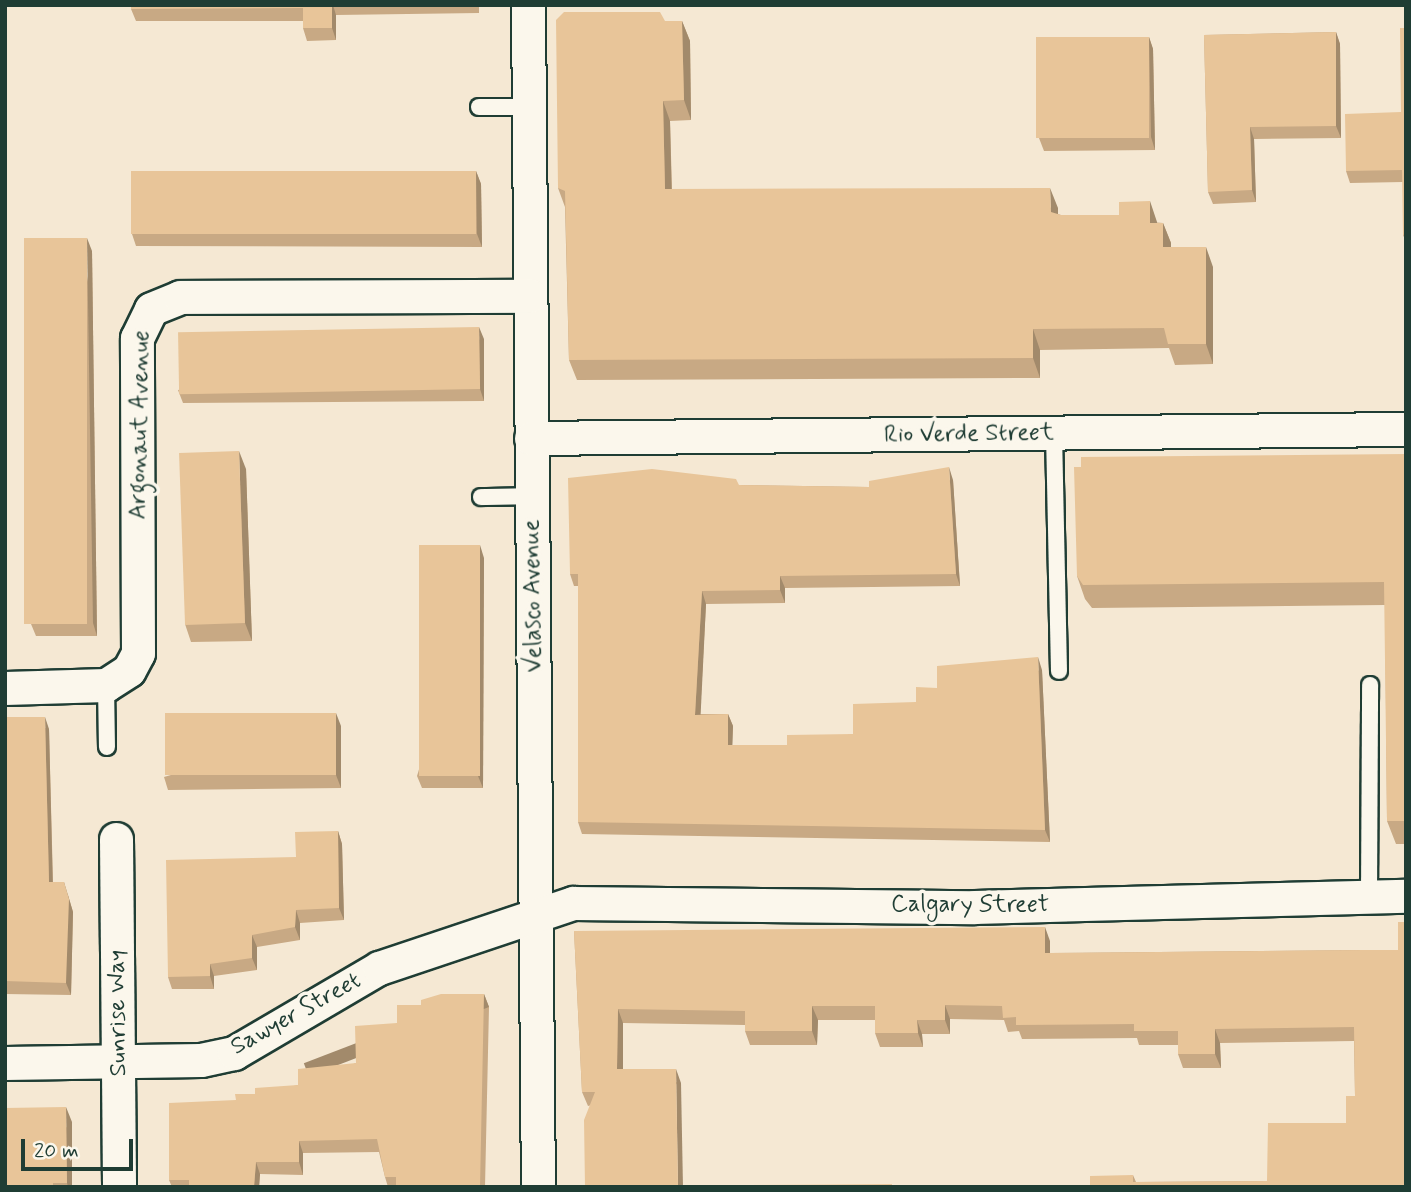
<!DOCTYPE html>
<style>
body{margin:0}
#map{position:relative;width:1411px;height:1192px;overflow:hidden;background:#f5e8d3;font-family:Mynerve,sans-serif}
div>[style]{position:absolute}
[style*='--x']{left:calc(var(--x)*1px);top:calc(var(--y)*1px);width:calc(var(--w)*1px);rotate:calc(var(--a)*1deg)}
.roads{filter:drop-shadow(2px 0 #1f3d34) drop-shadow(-2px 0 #1f3d34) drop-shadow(0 2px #1f3d34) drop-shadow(0 -2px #1f3d34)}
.service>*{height:16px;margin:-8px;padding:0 8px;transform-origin:8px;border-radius:8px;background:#fbf7ec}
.minor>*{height:33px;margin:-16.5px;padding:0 16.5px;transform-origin:16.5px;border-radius:16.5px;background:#fbf7ec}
.wall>*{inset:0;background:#c8a984}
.shaded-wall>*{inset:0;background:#a28a6b;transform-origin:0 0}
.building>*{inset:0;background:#e8c599;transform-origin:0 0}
span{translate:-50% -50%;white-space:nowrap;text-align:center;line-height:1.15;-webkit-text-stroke:7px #fbf7ec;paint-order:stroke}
.street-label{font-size:24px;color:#1f3d34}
.frame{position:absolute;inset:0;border:7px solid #1f3d34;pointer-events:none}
.scale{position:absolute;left:21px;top:1139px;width:112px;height:32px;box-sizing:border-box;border:4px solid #1f3d34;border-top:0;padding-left:9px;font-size:21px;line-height:24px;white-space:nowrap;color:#1f3d34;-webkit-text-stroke:5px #fbf7ec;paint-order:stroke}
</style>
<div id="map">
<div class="roads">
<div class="service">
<div style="--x:479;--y:107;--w:49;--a:0"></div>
<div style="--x:1054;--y:433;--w:238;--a:88.8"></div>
<div style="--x:481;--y:497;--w:50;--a:-1.1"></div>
<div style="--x:106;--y:685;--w:62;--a:89.1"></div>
<div style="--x:1369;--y:897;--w:212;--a:-89.7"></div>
</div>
<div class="minor">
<div style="--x:528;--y:5;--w:1182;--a:89.52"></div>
<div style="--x:531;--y:438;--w:875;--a:-0.59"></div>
<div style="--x:5;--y:688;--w:101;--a:-1.7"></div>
<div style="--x:106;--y:685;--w:27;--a:-33"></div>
<div style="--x:129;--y:670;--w:19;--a:-62"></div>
<div style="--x:138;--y:653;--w:315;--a:-90.2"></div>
<div style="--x:137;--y:338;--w:32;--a:-64"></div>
<div style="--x:151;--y:309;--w:31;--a:-22"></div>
<div style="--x:180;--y:297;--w:350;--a:-0.2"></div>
<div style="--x:116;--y:839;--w:348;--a:89.5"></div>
<div style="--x:5;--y:1063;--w:196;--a:-0.9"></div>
<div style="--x:201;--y:1060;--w:34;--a:-12"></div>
<div style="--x:234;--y:1053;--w:168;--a:-30.4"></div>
<div style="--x:379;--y:968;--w:205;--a:-18.5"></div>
<div style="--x:573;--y:903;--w:401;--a:0.6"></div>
<div style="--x:974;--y:907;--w:432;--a:-1.5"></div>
</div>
</div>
<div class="wall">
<div style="clip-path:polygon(131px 5px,479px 5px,479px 13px,336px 15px,336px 40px,307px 41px,303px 28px,303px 21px,136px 21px,131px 9px)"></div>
<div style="clip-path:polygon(665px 21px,682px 21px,690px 41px,691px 120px,670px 121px,672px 189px,1058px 208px,1058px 214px,1061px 215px,1163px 223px,1171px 243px,1171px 247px,1213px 267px,1213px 364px,1175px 365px,1169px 348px,1040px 350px,1040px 378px,577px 380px,569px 360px,565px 207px,558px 188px)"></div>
<div style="clip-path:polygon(1406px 28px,1406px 242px,1403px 235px,1403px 182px,1350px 183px,1346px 171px,1401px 112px)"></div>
<div style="clip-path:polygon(1336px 32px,1340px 44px,1341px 138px,1254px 139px,1256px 202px,1213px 204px,1208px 192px,1204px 35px)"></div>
<div style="clip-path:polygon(1149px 37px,1153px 49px,1155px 150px,1044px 151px,1039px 138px)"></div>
<div style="clip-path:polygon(476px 171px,481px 184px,482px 247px,136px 246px,132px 234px)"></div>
<div style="clip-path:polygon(92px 251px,97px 636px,36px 636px,31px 624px)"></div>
<div style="clip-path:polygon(484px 339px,484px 401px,183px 403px,178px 390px)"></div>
<div style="clip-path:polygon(1406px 454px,1406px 844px,1396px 844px,1387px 821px,1385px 605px,1092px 608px,1085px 599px,1077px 576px)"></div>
<div style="clip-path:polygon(246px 469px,252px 641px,191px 642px,185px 624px)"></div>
<div style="clip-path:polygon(953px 480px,960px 586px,785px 588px,785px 603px,706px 604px,700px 714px,728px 714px,733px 726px,732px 745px,787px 745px,853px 734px,916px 702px,937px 688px,1042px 670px,1050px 842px,582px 834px,578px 822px,578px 586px,574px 586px,570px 574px,739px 485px,869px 487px)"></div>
<div style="clip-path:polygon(484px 558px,483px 788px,422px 788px,417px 776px)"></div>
<div style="clip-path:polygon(5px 717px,49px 729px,53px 882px,68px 895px,73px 912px,71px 995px,5px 994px)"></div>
<div style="clip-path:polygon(341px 726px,341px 788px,168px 790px,164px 777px)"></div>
<div style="clip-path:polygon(338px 831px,342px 844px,344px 920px,300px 923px,300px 940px,257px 947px,257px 970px,214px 976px,214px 989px,172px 989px,168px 977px,296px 857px)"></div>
<div style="clip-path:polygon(574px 931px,1050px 941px,1050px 953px,1364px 950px,1406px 1187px,1090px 1187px,1133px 1175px,1136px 1182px,1267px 1181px,1346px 1123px,1355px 1096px,1354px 1041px,1220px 1043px,1221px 1068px,1183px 1068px,1178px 1054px,1178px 1045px,1139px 1045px,1137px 1038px,1022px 1039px,1019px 1031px,1008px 1032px,1004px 1020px,950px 1019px,950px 1034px,922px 1034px,923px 1047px,880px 1047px,875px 1033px,875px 1020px,818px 1020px,817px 1045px,750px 1045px,745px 1031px,745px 1025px,623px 1023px,623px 1069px,681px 1083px,588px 1106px,582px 1092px)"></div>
<div style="clip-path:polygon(484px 994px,489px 1007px,485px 1187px,388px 1187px,385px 1177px,379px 1152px,303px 1153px,303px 1175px,260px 1174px,259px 1187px,172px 1187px,169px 1180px,236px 1100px,298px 1085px,356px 1063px,397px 1023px,421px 1005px)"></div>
<div style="clip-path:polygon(72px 1122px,72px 1187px,5px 1187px)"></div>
</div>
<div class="shaded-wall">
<div style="clip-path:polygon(332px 5px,333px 5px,336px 15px,336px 40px,332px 28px)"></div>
<div style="clip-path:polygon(682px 21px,690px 41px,691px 120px,684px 100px)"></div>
<div style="clip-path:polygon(1336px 32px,1340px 44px,1341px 138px,1336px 126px)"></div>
<div style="clip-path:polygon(1149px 37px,1153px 49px,1155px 150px,1151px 137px)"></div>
<div style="clip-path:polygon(663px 101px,670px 121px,672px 209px,665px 189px)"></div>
<div style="clip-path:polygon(1250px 127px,1254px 139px,1256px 202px,1252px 190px)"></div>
<div style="clip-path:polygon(476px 171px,481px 184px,482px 247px,477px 234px)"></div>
<div style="clip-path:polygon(1050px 188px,1058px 208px,1058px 232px,1051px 212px)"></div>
<div style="clip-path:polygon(1150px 201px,1157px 222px,1158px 243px,1150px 223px)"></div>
<div style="clip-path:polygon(1163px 223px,1171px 243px,1171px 267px,1163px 247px)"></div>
<div style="clip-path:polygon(87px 238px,92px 251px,97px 636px,93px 623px)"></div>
<div style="clip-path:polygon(1206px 247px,1213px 267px,1213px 364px,1206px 344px)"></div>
<div style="clip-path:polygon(479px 327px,484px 339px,484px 401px,480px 389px)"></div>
<div style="clip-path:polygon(1033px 329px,1040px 350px,1040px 378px,1033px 358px)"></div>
<div style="clip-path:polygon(239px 451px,246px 469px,252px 641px,245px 623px)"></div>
<div style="clip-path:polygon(949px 467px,953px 480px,960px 586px,956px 574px)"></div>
<div style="clip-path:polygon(480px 545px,484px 558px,483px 788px,478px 776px)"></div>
<div style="clip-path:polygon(780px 576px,785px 588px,785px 603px,780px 590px)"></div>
<div style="clip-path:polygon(702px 591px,706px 604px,700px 727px,695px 715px)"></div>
<div style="clip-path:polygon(1038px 657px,1042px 670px,1050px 842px,1045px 830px)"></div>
<div style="clip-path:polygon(336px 713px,341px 726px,341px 788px,336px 775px)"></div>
<div style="clip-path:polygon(728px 714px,733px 726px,732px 757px,728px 745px)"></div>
<div style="clip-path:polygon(45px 717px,49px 729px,53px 895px,49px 882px)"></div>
<div style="clip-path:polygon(338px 831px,342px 844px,344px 920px,339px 908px)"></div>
<div style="clip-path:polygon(64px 882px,73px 912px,71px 995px,66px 983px)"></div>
<div style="clip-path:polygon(296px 910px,300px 923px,300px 940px,295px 927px)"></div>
<div style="clip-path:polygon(1045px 927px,1050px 941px,1050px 967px,1045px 953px)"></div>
<div style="clip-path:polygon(252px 935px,257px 947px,257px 970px,252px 958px)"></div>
<div style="clip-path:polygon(210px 964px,214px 976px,214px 989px,210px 976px)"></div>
<div style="left:484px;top:994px;width:14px;height:193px;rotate:69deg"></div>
<div style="clip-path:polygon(945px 1005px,950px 1019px,950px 1034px,945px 1020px)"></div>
<div style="clip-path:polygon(812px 1006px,818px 1020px,817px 1045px,812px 1031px)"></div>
<div style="clip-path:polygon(618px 1009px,623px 1023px,623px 1083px,617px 1069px)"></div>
<div style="clip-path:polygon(917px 1020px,922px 1034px,923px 1047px,918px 1033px)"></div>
<div style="clip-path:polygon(1215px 1029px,1220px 1043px,1221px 1068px,1215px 1054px)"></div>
<div style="clip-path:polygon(676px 1069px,681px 1083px,683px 1187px,678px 1187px)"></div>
<div style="clip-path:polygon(66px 1107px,72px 1122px,72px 1187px,68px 1187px,67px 1183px)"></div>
<div style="clip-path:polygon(299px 1141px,303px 1153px,303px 1175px,299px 1162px)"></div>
<div style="clip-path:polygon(256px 1162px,260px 1174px,259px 1187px,254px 1187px)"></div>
</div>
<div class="building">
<div style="clip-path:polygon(131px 5px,332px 5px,332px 28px,303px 28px,303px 8px,131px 9px)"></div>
<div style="clip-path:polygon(564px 12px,660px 12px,665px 21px,682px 21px,684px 100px,663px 101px,665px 189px,1050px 188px,1051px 212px,1061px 215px,1119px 215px,1119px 202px,1150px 201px,1150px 223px,1163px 223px,1163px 247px,1206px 247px,1206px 344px,1168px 344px,1164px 328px,1033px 329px,1033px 358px,569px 360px,565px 191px,558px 188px,556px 20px)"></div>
<div style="clip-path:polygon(1400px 28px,1406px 28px,1406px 234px,1403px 235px,1402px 170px,1346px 171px,1345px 114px,1401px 112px)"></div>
<div style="clip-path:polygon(1336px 32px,1336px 126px,1250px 127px,1252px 190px,1208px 192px,1204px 35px)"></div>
<div style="left:1036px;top:37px;width:113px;height:101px"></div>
<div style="left:131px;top:171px;width:345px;height:63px"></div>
<div style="left:24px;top:238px;width:63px;height:386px"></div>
<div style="left:479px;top:327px;width:62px;height:301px;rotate:89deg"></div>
<div style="left:239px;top:451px;width:172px;height:60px;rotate:88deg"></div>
<div style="clip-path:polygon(1406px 454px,1406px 821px,1387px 821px,1384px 582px,1083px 585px,1077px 576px,1074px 467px,1081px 467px,1081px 457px)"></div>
<div style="clip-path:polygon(949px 467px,956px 574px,780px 576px,780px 590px,702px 591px,695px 715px,728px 714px,728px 745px,787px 745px,787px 735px,853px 734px,853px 704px,916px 702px,916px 687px,937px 688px,937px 666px,1038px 657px,1045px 830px,578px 822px,578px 574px,570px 574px,568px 478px,652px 469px,736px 479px,739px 485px,869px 487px,869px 481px)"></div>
<div style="left:480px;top:545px;width:231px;height:61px;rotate:90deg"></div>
<div style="left:336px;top:713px;width:62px;height:171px;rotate:90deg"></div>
<div style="clip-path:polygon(5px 717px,45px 717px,49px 882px,64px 882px,69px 899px,66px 983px,5px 981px)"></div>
<div style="clip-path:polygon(338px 831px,339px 908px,296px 910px,295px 927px,252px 935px,252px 958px,210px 964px,210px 976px,168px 977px,166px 860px,296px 857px,295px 832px)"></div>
<div style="clip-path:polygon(1398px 922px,1406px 922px,1406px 1187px,1090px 1187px,1090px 1176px,1133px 1175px,1133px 1182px,1267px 1181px,1268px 1123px,1346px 1123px,1346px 1096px,1355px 1096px,1354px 1027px,1215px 1029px,1215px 1054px,1178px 1054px,1178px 1031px,1134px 1031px,1134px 1024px,1016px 1025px,1016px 1017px,1003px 1018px,1002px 1006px,945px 1005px,945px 1020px,917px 1020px,918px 1033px,875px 1033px,875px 1006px,812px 1006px,812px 1031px,745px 1031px,745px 1011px,618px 1009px,617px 1069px,676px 1069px,678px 1187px,585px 1187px,584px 1120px,595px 1092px,582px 1092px,574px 931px,1045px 927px,1045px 953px,1364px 950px,1398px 950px)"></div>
<div style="clip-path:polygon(441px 994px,484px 994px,480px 1187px,396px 1187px,396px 1177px,385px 1177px,377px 1139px,299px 1141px,299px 1162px,256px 1162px,254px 1187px,189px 1187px,189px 1180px,169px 1180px,169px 1103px,236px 1100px,235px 1094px,255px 1094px,255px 1088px,298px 1085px,298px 1069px,356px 1063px,355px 1026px,397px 1023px,397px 1005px,421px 1005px,421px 1000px)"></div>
<div style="clip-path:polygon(66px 1107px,67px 1183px,53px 1183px,53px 1187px,5px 1187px,5px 1108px)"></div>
<div style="clip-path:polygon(892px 1184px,892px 1187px,750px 1187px,750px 1185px)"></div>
</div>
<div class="street-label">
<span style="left:140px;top:425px;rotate:-89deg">Argonaut Avenue</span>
<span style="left:969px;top:434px;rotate:-1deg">Rio Verde Street</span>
<span style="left:533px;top:596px;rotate:-91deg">Velasco Avenue</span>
<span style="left:970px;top:905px">Calgary Street</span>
<span style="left:118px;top:1013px;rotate:-91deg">Sunrise Way</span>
<span style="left:296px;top:1014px;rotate:-29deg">Sawyer Street</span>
</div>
<div class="frame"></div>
<div class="scale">20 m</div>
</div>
